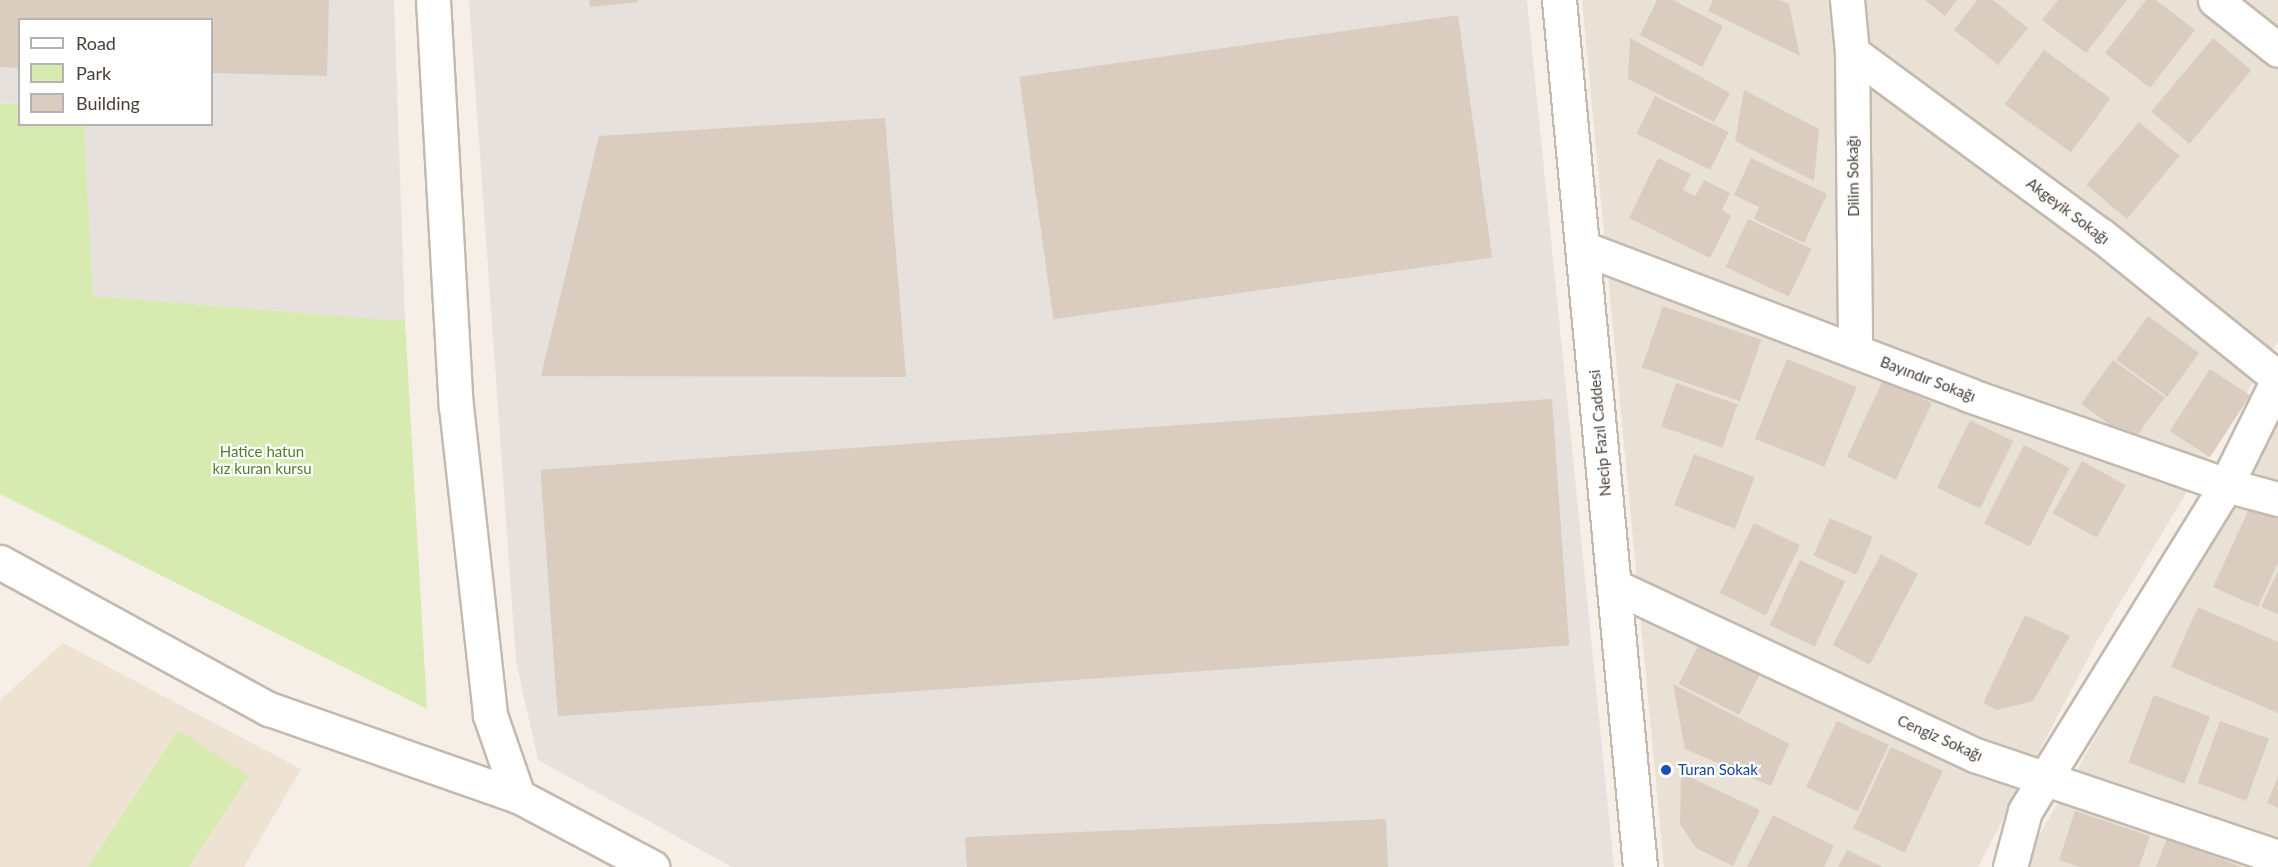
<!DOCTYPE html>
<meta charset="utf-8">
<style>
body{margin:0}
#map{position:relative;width:2278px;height:867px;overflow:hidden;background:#f5efe8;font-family:Lato,sans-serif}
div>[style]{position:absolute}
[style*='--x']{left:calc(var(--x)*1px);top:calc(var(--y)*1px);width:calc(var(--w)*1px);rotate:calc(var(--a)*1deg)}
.residential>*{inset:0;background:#e9e1d6}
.industrial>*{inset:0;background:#e7e1dd}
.education>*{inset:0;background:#eee3d2}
.green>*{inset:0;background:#d7eab0}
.building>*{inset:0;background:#dacdc0;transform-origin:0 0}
.roads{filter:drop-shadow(2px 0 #c4b9ad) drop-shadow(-2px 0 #c4b9ad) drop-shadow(0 2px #c4b9ad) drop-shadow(0 -2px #c4b9ad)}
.minor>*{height:33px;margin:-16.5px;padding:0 16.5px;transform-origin:16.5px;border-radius:16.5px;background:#fff}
.dots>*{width:16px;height:16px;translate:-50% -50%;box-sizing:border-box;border:3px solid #fff;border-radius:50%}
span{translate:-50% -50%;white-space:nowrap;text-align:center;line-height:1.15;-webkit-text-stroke:4.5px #fff;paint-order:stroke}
.street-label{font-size:15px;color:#493f36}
.park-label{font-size:15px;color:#527e27}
.transit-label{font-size:15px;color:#164399}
.left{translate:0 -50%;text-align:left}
.legend{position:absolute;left:18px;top:18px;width:195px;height:108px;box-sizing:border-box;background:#fff;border:2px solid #b6b2af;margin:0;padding:8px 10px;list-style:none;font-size:18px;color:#493f36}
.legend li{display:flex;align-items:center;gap:12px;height:30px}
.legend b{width:30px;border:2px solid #b6b2af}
</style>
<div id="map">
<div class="residential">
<div style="clip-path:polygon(1582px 0,2278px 0,2278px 341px,2097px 641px,1978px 867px,1664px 867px)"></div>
<div style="clip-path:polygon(2278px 418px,2278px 867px,2021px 867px)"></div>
</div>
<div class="industrial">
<div style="clip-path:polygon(0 0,394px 0,405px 321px,93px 296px,84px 125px,212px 124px,212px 20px,20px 20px,19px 104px,0 102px)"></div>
<div style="clip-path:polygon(469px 0,1527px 0,1614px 867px,732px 867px,538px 760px,516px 661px)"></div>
</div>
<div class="education">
<div style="clip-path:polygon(63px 643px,301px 769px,244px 867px,0 867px,0 700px)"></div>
</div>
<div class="green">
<div style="clip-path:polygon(0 103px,19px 104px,20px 124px,84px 125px,93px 296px,405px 321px,427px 709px,0 494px)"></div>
<div style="clip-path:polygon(178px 730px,249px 776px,189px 867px,88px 867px)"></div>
</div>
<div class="building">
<div style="clip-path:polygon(0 0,329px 0,327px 76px,212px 73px,212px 20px,20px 20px,20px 68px,0 67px)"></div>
<div style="clip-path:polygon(589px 0,638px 0,638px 2px,590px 7px)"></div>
<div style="clip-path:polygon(1657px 0,1673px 0,1723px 26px,1702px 67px,1640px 35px)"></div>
<div style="clip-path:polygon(1713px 0,1779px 0,1789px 4px,1800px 56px,1708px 11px)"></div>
<div style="clip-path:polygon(1925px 0,1957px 0,1945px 16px)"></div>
<div style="clip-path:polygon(1977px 0,1993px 0,2028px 28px,1998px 65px,1954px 30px)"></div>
<div style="clip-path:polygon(2058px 0,2127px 0,2086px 53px,2042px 20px)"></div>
<div style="clip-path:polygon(2146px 0,2156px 0,2195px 30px,2150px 88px,2105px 53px)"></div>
<div style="left:1458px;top:15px;width:245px;height:443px;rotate:82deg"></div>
<div style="clip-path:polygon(1630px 38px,1730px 93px,1714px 122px,1628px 79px)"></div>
<div style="left:2213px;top:38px;width:50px;height:96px;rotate:40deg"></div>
<div style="left:2044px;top:50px;width:82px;height:67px;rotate:36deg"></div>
<div style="clip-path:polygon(1744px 90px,1819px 129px,1814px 181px,1735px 141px)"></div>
<div style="left:1655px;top:96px;width:82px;height:42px;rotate:26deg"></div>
<div style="clip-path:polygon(885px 118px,906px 377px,541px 376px,599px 136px)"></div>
<div style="left:2139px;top:122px;width:53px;height:82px;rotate:40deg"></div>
<div style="clip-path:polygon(1658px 158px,1691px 174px,1683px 190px,1695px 196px,1704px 180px,1730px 193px,1722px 210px,1731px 216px,1710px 258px,1629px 218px)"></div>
<div style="clip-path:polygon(1751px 158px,1827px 194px,1804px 243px,1754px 219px,1759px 207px,1734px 195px)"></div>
<div style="left:1748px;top:219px;width:70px;height:53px;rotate:25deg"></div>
<div style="left:1663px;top:306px;width:104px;height:65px;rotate:19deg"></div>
<div style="left:2148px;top:316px;width:63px;height:54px;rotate:36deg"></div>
<div style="left:1787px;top:359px;width:75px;height:86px;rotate:22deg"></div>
<div style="left:2113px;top:360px;width:64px;height:54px;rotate:36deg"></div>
<div style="left:2210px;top:369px;width:48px;height:74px;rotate:33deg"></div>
<div style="left:1883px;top:380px;width:54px;height:85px;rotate:25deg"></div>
<div style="left:1676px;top:383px;width:65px;height:46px;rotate:19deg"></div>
<div style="left:1552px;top:399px;width:247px;height:1014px;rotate:86deg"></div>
<div style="left:1970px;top:420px;width:48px;height:75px;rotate:26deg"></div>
<div style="left:2024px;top:445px;width:51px;height:88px;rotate:27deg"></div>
<div style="left:1694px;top:454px;width:65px;height:55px;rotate:21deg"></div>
<div style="left:2082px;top:461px;width:50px;height:60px;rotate:29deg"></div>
<div style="clip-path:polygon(2255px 496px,2278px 507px,2278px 563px,2258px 607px,2213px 587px)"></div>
<div style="left:1830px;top:518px;width:47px;height:41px;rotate:24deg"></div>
<div style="left:1754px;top:523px;width:51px;height:78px;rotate:26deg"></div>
<div style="left:1881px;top:554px;width:42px;height:103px;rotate:28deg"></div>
<div style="left:1800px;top:560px;width:50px;height:72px;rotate:25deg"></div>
<div style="clip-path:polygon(2278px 571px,2278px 614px,2261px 607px)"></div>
<div style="clip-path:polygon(2198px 607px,2278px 642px,2278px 713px,2171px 667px)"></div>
<div style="clip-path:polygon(2025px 615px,2070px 636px,2033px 701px,1997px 710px,1983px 703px)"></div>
<div style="left:1700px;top:642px;width:68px;height:47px;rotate:27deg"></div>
<div style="clip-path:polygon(1673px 684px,1789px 744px,1771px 786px,1685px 749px)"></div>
<div style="left:2154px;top:695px;width:60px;height:72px;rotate:21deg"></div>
<div style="left:1837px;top:721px;width:57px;height:73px;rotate:25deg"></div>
<div style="left:2220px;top:721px;width:52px;height:66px;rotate:20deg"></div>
<div style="left:1891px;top:747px;width:57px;height:90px;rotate:25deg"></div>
<div style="clip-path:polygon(1681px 773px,1760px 810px,1733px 866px,1696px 848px,1680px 824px)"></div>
<div style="clip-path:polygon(2278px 777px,2278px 808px,2267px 803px)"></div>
<div style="clip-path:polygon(2075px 811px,2150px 836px,2139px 867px,2080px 867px,2059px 860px)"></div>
<div style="clip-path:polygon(1773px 815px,1834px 846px,1824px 867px,1747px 867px)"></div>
<div style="clip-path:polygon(1386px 819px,1388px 867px,967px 867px,965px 837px)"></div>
<div style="clip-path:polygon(2167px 838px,2242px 867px,2156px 867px)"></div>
<div style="clip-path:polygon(1847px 850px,1883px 867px,1838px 867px)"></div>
</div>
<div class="roads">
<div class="minor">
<div style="--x:433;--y:0;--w:407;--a:86.8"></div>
<div style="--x:456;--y:406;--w:311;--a:83.7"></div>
<div style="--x:490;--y:715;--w:86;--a:70.9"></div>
<div style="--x:518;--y:796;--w:152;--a:27.9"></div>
<div style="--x:1559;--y:0;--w:871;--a:84.66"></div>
<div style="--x:1847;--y:0;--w:52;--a:84.5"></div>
<div style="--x:1852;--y:52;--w:299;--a:89.4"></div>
<div style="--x:2215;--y:0;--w:80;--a:38.4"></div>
<div style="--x:1852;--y:52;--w:310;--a:36.4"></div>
<div style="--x:2102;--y:236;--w:226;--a:38.9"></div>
<div style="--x:1583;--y:248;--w:413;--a:20.8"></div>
<div style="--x:1969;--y:395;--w:272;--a:19.3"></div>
<div style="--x:2226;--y:485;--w:54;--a:15.1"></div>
<div style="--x:0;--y:562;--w:307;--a:28.7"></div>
<div style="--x:269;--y:709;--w:264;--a:19.3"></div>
<div style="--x:1614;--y:586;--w:399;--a:25.1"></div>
<div style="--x:1975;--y:755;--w:320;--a:18.6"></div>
<div style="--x:2010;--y:867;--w:58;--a:-75"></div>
<div style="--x:2025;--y:811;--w:383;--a:-58.3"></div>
<div style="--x:2226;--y:485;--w:117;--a:-63.7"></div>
</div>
</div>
<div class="dots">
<div style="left:1666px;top:770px;background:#1a4fb4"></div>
</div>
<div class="street-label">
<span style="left:1853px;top:176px;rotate:-91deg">Dilim Sokağı</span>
<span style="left:2068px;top:211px;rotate:37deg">Akgeyik Sokağı</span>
<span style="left:1928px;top:379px;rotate:21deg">Bayındır Sokağı</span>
<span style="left:1600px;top:433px;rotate:-95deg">Necip Fazıl Caddesi</span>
<span style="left:1940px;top:738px;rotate:24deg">Cengiz Sokağı</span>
</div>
<div class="park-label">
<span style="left:262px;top:460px">Hatice hatun<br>kız kuran kursu</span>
</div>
<div class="transit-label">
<span class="left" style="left:1678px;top:770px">Turan Sokak</span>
</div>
<ul class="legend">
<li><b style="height:8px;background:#fff"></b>Road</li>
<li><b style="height:16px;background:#d7eab0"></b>Park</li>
<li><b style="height:16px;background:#dacdc0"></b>Building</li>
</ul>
</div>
